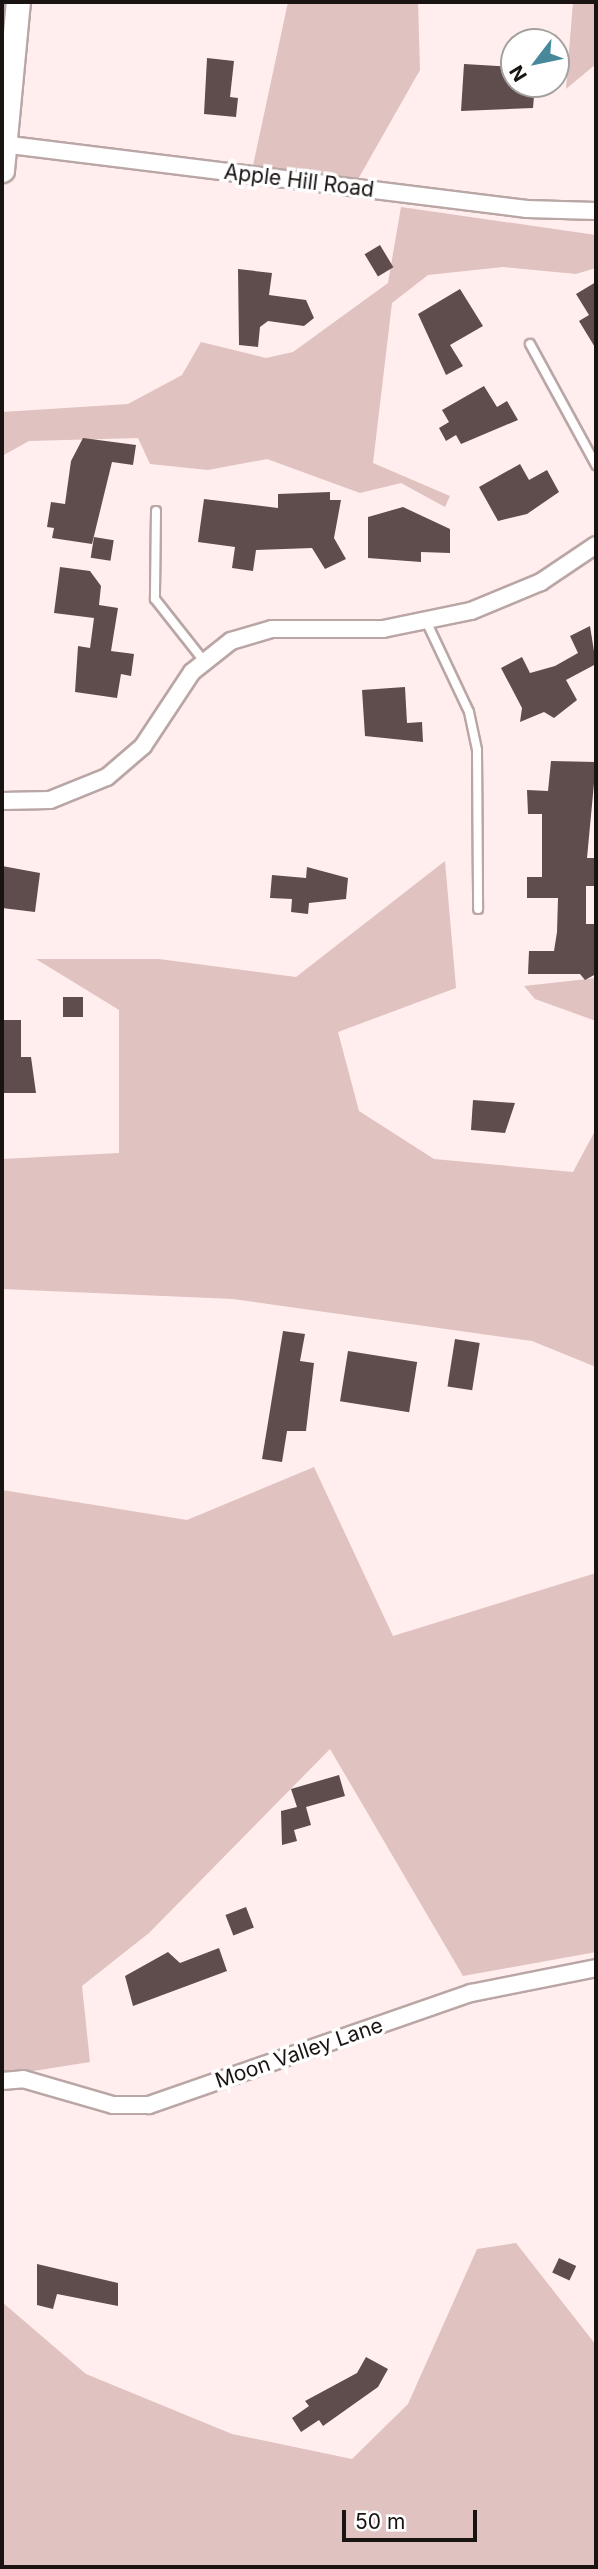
<!DOCTYPE html>
<style>
body{margin:0}
#map{position:relative;width:598px;height:2569px;overflow:hidden;background:#ffeeed;font-family:Inter,sans-serif}
div>[style]{position:absolute}
[style*='--x']{left:calc(var(--x)*1px);top:calc(var(--y)*1px);width:calc(var(--w)*1px);rotate:calc(var(--a)*1deg)}
.green>*{inset:0;background:#e0c2c1}
.building>*{inset:0;background:#5e4d4c;transform-origin:0 0}
.roads{filter:drop-shadow(2px 0 #b9a6a5) drop-shadow(-2px 0 #b9a6a5) drop-shadow(0 2px #b9a6a5) drop-shadow(0 -2px #b9a6a5)}
.lane>*{height:8px;margin:-4px;padding:0 4px;transform-origin:4px;border-radius:4px;background:#fff}
.street>*{height:16px;margin:-8px;padding:0 8px;transform-origin:8px;border-radius:8px;background:#fff}
.secondary>*{height:23px;margin:-11.5px;padding:0 11.5px;transform-origin:11.5px;border-radius:11.5px;background:#fff}
span{translate:-50% -50%;white-space:nowrap;text-align:center;line-height:1.15;-webkit-text-stroke:7px #fff;paint-order:stroke}
.street-label{font-size:21px;color:#191312}
.frame{position:absolute;inset:0;border:4px solid #191312;pointer-events:none}
.north{position:absolute;left:500px;top:28px;width:70px;height:70px;box-sizing:border-box;background:#fff;border:2px solid #a3a1a0;border-radius:50%;rotate:238deg;font-size:19px;font-weight:700;line-height:28px;text-align:center;color:#191312}
.north::after{content:'';display:block;margin:auto;width:24px;height:32px;background:#48889b;clip-path:polygon(50% 0,100% 100%,50% 72%,0 100%)}
.scale{position:absolute;left:342px;top:2510px;width:135px;height:32px;box-sizing:border-box;border:4px solid #191312;border-top:0;padding-left:9px;font-size:21px;line-height:24px;white-space:nowrap;color:#191312;-webkit-text-stroke:5px #fff;paint-order:stroke}
</style>
<div id="map">
<div class="green">
<div style="clip-path:polygon(288px 2px,418px 2px,420px 70px,353px 188px,251px 175px)"></div>
<div style="clip-path:polygon(573px 2px,596px 2px,596px 64px,566px 89px)"></div>
<div style="clip-path:polygon(401px 207px,596px 235px,596px 268px,576px 274px,503px 267px,428px 275px,392px 303px,373px 463px,450px 496px,445px 507px,401px 483px,360px 493px,267px 459px,208px 470px,150px 464px,138px 438px,29px 441px,2px 456px,2px 412px,128px 404px,182px 375px,201px 342px,266px 358px,293px 352px,388px 283px)"></div>
<div style="clip-path:polygon(445px 861px,456px 988px,338px 1032px,359px 1111px,434px 1159px,573px 1172px,596px 1129px,596px 1367px,532px 1341px,233px 1299px,2px 1289px,2px 1159px,119px 1153px,119px 1010px,36px 959px,159px 959px,296px 977px)"></div>
<div style="clip-path:polygon(596px 978px,596px 1021px,535px 999px,524px 986px)"></div>
<div style="clip-path:polygon(314px 1467px,393px 1636px,596px 1573px,596px 1952px,463px 1976px,330px 1749px,149px 1933px,82px 1986px,90px 2062px,2px 2076px,2px 1490px,187px 1520px)"></div>
<div style="clip-path:polygon(516px 2243px,596px 2345px,596px 2567px,2px 2567px,2px 2302px,86px 2374px,232px 2434px,352px 2459px,408px 2404px,477px 2249px)"></div>
</div>
<div class="building">
<div style="clip-path:polygon(207px 58px,234px 61px,230px 97px,238px 98px,236px 117px,204px 114px)"></div>
<div style="clip-path:polygon(464px 64px,514px 67px,514px 84px,535px 84px,533px 108px,461px 111px)"></div>
<div style="left:380px;top:245px;width:26px;height:18px;rotate:59deg"></div>
<div style="clip-path:polygon(238px 269px,272px 273px,269px 295px,306px 300px,314px 318px,304px 326px,268px 321px,260px 327px,258px 347px,239px 345px)"></div>
<div style="clip-path:polygon(596px 282px,596px 349px,579px 321px,589px 315px,576px 294px)"></div>
<div style="clip-path:polygon(460px 289px,483px 326px,450px 345px,463px 366px,446px 375px,418px 314px)"></div>
<div style="clip-path:polygon(484px 386px,497px 407px,507px 401px,518px 420px,461px 444px,456px 435px,446px 441px,439px 428px,449px 422px,442px 410px)"></div>
<div style="clip-path:polygon(83px 438px,136px 445px,133px 465px,112px 462px,92px 544px,52px 538px,54px 528px,47px 527px,51px 502px,65px 504px,71px 461px)"></div>
<div style="clip-path:polygon(520px 464px,529px 480px,547px 470px,559px 492px,527px 514px,498px 521px,479px 487px)"></div>
<div style="clip-path:polygon(330px 492px,330px 500px,341px 500px,334px 538px,346px 559px,325px 569px,312px 548px,256px 550px,253px 571px,232px 568px,235px 547px,198px 542px,204px 499px,278px 508px,278px 494px)"></div>
<div style="clip-path:polygon(403px 507px,450px 529px,450px 553px,421px 552px,421px 562px,368px 558px,368px 517px)"></div>
<div style="left:94px;top:537px;width:20px;height:21px;rotate:9deg"></div>
<div style="clip-path:polygon(60px 567px,90px 571px,101px 586px,99px 605px,118px 608px,111px 651px,134px 654px,131px 676px,121px 674px,117px 698px,75px 692px,78px 646px,90px 648px,94px 618px,54px 613px)"></div>
<div style="clip-path:polygon(590px 626px,596px 664px,566px 680px,577px 700px,554px 718px,544px 712px,520px 722px,522px 708px,501px 668px,522px 657px,530px 673px,555px 666px,578px 653px,570px 636px)"></div>
<div style="clip-path:polygon(405px 687px,407px 723px,422px 722px,423px 742px,365px 736px,362px 690px)"></div>
<div style="clip-path:polygon(551px 761px,596px 762px,587px 858px,596px 858px,596px 886px,586px 886px,586px 924px,596px 924px,596px 974px,585px 980px,580px 974px,528px 974px,529px 951px,554px 951px,557px 932px,558px 898px,527px 898px,527px 877px,542px 877px,542px 814px,528px 814px,527px 790px,548px 791px)"></div>
<div style="clip-path:polygon(2px 866px,40px 873px,35px 912px,2px 908px)"></div>
<div style="clip-path:polygon(307px 867px,348px 878px,346px 899px,309px 903px,308px 914px,291px 912px,292px 899px,270px 898px,272px 875px,306px 878px)"></div>
<div style="left:83px;top:997px;width:20px;height:20px;rotate:90deg"></div>
<div style="clip-path:polygon(2px 1020px,21px 1020px,21px 1057px,31px 1057px,36px 1093px,2px 1093px)"></div>
<div style="clip-path:polygon(473px 1100px,515px 1103px,505px 1133px,471px 1130px)"></div>
<div style="clip-path:polygon(283px 1331px,305px 1334px,300px 1361px,314px 1363px,306px 1431px,287px 1431px,282px 1462px,262px 1459px)"></div>
<div style="left:455px;top:1339px;width:25px;height:48px;rotate:9deg"></div>
<div style="left:348px;top:1351px;width:70px;height:51px;rotate:9deg"></div>
<div style="clip-path:polygon(339px 1775px,345px 1796px,306px 1807px,311px 1825px,294px 1830px,297px 1841px,282px 1845px,281px 1811px,297px 1807px,291px 1789px)"></div>
<div style="left:246px;top:1907px;width:22px;height:22px;rotate:69deg"></div>
<div style="clip-path:polygon(219px 1948px,227px 1971px,133px 2006px,125px 1976px,168px 1952px,180px 1963px)"></div>
<div style="left:559px;top:2258px;width:19px;height:16px;rotate:25deg"></div>
<div style="clip-path:polygon(37px 2264px,118px 2283px,118px 2306px,57px 2294px,53px 2309px,37px 2305px)"></div>
<div style="clip-path:polygon(366px 2357px,388px 2369px,378px 2387px,323px 2426px,319px 2420px,301px 2432px,292px 2418px,309px 2406px,305px 2401px,357px 2373px)"></div>
</div>
<div class="roads">
<div class="lane">
<div style="--x:530;--y:344;--w:138;--a:61.4"></div>
<div style="--x:156;--y:511;--w:88;--a:90.7"></div>
<div style="--x:155;--y:599;--w:79;--a:51.7"></div>
<div style="--x:427;--y:623;--w:98;--a:64.7"></div>
<div style="--x:469;--y:712;--w:39;--a:78"></div>
<div style="--x:477;--y:750;--w:159;--a:89.6"></div>
</div>
<div class="street">
<div style="--x:2;--y:144;--w:529;--a:7.06"></div>
<div style="--x:527;--y:209;--w:69;--a:1.7"></div>
<div style="--x:2;--y:801;--w:48;--a:-1.2"></div>
<div style="--x:50;--y:800;--w:61;--a:-22"></div>
<div style="--x:107;--y:777;--w:48;--a:-40.7"></div>
<div style="--x:143;--y:746;--w:89;--a:-56.5"></div>
<div style="--x:192;--y:672;--w:50;--a:-38.5"></div>
<div style="--x:231;--y:641;--w:43;--a:-16.3"></div>
<div style="--x:272;--y:629;--w:111;--a:0"></div>
<div style="--x:383;--y:629;--w:90;--a:-11.6"></div>
<div style="--x:471;--y:611;--w:76;--a:-22.5"></div>
<div style="--x:541;--y:582;--w:66;--a:-33.9"></div>
<div style="--x:2;--y:2081;--w:21;--a:-5"></div>
<div style="--x:23;--y:2079;--w:94;--a:16.1"></div>
<div style="--x:113;--y:2105;--w:36;--a:0"></div>
<div style="--x:149;--y:2105;--w:341;--a:-19.2"></div>
<div style="--x:471;--y:1993;--w:127;--a:-11.3"></div>
</div>
<div class="secondary">
<div style="--x:2;--y:170;--w:169;--a:-84.6"></div>
</div>
</div>
<div class="street-label">
<span style="left:299px;top:181px;rotate:7deg">Apple Hill Road</span>
<span style="left:299px;top:2053px;rotate:-19deg">Moon Valley Lane</span>
</div>
<div class="frame"></div>
<div class="north">N</div>
<div class="scale">50 m</div>
</div>
